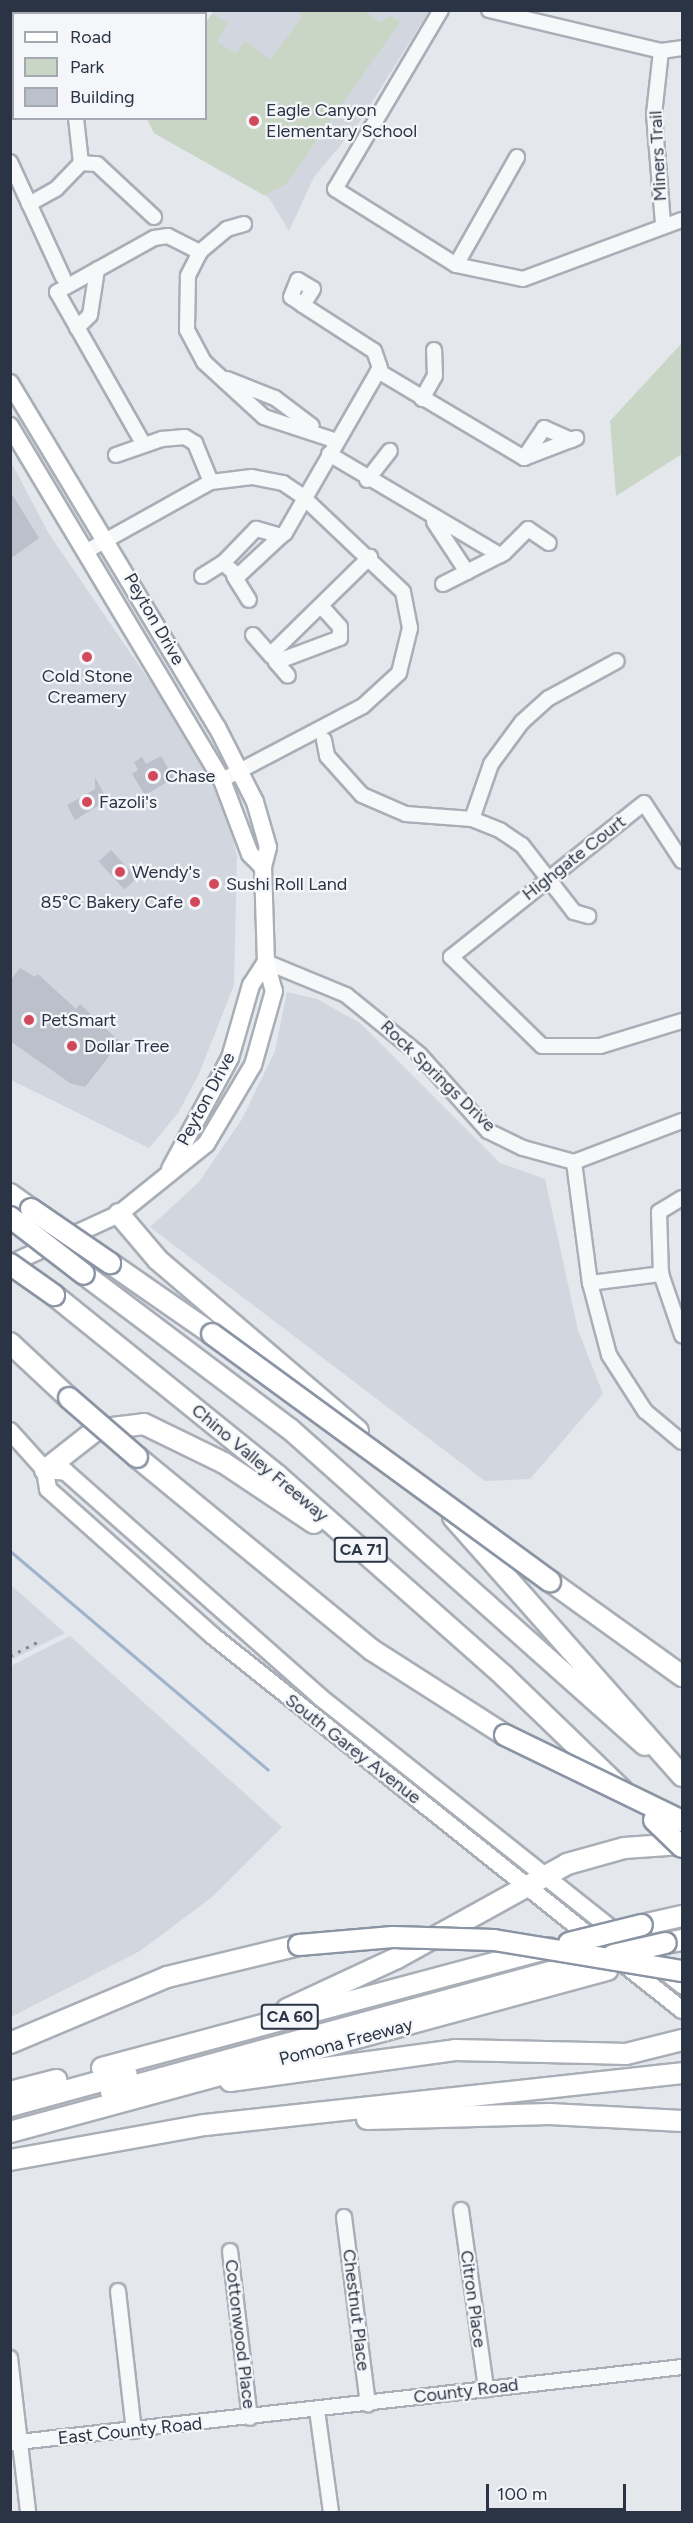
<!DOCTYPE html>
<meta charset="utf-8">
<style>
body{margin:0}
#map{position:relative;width:693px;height:2523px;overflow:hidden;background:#e4e7ec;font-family:Figtree,sans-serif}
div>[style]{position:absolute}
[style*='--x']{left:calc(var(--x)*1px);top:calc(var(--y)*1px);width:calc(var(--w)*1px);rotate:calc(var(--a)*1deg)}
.built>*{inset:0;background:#d2d6de}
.green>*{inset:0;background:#c9d6c5}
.stream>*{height:3px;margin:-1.5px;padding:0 1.5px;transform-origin:1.5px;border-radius:1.5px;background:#9fb4cc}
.building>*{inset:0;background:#bbc0ca;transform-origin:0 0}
.roads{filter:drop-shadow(2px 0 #a9aeb7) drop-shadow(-2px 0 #a9aeb7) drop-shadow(0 2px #a9aeb7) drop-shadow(0 -2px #a9aeb7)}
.minor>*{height:14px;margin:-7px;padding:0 7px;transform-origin:7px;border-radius:7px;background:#f7f8fa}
.major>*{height:16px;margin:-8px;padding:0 8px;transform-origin:8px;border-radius:8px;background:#fff}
.highway>*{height:20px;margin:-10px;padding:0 10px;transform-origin:10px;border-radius:10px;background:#fff}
.rail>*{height:3px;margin-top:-1.5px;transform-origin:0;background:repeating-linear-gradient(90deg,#7d8696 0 3px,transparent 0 9px)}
.bridges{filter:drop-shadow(2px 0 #8b94a3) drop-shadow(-2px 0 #8b94a3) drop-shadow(0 2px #8b94a3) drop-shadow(0 -2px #8b94a3)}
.highway-bridge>*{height:20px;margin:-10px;padding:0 10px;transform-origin:10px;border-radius:10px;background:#fff}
.dots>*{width:16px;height:16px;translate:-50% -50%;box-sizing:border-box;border:3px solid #f4f6f9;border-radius:50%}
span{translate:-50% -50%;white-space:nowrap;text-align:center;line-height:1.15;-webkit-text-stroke:4.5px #f4f6f9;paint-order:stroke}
.shield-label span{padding:2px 4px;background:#f4f6f9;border:2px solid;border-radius:4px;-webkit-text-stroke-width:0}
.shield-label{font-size:16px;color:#2b3445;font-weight:700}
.poi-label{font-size:18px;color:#2b3445}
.left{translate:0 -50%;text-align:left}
.right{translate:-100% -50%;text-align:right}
.street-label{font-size:18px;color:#2b3445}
.frame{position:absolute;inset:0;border:12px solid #2b3445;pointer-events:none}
.legend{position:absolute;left:12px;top:12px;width:195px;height:108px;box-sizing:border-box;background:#f4f6f9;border:2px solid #a4a8b1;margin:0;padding:8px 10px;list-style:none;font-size:18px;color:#2b3445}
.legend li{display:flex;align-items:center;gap:12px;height:30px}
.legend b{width:30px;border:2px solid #a4a8b1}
.scale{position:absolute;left:486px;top:2484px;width:140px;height:27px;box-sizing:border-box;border:3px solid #2b3445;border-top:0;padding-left:8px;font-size:18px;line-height:21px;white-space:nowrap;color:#2b3445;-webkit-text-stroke:4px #f4f6f9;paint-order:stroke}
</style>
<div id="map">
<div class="built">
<div style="clip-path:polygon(214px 11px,429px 11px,359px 123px,314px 177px,289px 231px,269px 198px,154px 133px,147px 119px,206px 118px,206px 22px)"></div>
<div style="clip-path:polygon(10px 460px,49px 534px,188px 737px,229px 820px,237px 856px,234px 985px,199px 1074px,178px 1113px,149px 1148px,11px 1080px)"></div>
<div style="clip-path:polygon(287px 992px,317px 999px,360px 1023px,500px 1163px,545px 1179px,578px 1330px,603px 1394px,530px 1479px,485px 1481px,150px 1227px,199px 1182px,242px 1119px,275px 1051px)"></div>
<div style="clip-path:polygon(11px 1585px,65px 1633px,11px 1660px)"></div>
<div style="clip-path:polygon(70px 1636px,282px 1827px,212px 1897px,140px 1951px,11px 2017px,11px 1666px)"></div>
</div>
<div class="green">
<div style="clip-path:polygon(299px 11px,364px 11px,380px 22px,392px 16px,400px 22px,286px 184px,264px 195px,154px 133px,147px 119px,206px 118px,206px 22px,212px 14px,228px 23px,217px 42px,236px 53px,245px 41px,270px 60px,302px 17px)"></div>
<div style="clip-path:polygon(682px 343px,682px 454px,616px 496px,610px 421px)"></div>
</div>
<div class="stream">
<div style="--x:10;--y:1551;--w:338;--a:40.3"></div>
</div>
<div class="building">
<div style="clip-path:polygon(10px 491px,39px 538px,13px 557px,10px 553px)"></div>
<div style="clip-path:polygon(161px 756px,174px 778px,145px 795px,132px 774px,138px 770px,134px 762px,142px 757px,146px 764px)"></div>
<div style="clip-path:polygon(95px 777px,107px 800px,75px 820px,67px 805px,95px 789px)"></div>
<div style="left:111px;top:850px;width:38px;height:17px;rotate:47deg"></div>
<div style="clip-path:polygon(20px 968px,35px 977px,38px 974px,76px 1009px,80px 1004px,120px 1042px,85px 1087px,70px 1083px,10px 1041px,10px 981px)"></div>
</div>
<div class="roads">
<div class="minor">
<div style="--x:82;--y:10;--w:8;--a:30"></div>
<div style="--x:441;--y:10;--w:208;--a:120.6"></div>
<div style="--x:335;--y:189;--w:143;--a:32.1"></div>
<div style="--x:456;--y:265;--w:68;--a:11.8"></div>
<div style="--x:523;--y:279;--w:170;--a:-20.4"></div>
<div style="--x:489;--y:10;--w:177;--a:13.4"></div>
<div style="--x:661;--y:51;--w:21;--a:-8"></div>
<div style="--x:114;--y:14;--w:4;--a:-76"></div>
<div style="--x:661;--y:51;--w:63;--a:96.3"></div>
<div style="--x:654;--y:114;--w:110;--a:85.3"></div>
<div style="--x:76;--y:118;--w:45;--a:83.7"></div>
<div style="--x:81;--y:163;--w:16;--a:4"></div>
<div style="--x:97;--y:164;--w:78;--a:42.9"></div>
<div style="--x:10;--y:162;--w:127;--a:65.3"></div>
<div style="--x:29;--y:204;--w:31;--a:-29"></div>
<div style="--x:56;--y:189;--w:36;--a:-46"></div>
<div style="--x:244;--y:224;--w:18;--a:164"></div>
<div style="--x:227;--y:229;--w:35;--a:140"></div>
<div style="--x:200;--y:252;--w:27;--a:117"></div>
<div style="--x:188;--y:276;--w:54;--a:91.1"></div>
<div style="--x:187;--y:330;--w:36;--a:62"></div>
<div style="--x:204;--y:362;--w:81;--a:42.5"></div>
<div style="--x:264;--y:417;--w:77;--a:18.2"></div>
<div style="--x:456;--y:265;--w:124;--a:-60.5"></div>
<div style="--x:77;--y:328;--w:18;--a:-45"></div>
<div style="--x:90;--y:315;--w:46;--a:-81.2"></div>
<div style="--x:378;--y:371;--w:170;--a:30.8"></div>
<div style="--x:524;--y:458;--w:56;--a:-21"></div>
<div style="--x:227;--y:379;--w:52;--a:21.6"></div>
<div style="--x:275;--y:398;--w:46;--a:37.1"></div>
<div style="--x:422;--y:399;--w:26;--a:-61"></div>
<div style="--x:435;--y:376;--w:26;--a:-92"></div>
<div style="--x:144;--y:445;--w:176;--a:-119.6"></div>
<div style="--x:57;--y:292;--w:111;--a:-29.1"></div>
<div style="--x:154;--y:238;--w:14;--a:-8"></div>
<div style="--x:168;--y:236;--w:36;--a:27"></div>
<div style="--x:329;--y:454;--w:199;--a:30.6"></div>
<div style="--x:116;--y:455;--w:49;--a:-19.2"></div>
<div style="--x:162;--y:439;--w:23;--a:-5"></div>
<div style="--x:185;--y:437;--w:12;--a:31"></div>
<div style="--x:195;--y:443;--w:42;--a:67.7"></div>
<div style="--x:524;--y:458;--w:36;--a:-56"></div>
<div style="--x:544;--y:428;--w:30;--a:24"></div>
<div style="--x:367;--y:480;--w:37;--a:-52"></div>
<div style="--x:434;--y:522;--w:60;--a:56.6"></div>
<div style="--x:281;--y:536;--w:26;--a:-164"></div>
<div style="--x:256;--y:529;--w:47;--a:134.1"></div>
<div style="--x:223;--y:563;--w:20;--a:41"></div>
<div style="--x:238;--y:576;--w:59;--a:-42.9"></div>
<div style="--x:281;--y:536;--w:5;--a:-37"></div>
<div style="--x:285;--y:533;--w:190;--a:-60.1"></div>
<div style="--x:380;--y:368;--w:18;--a:-109"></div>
<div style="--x:374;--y:351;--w:85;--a:-147.1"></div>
<div style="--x:303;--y:305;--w:14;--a:-146"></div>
<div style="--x:291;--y:297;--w:18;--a:-68"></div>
<div style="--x:298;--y:280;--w:17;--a:31"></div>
<div style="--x:313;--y:289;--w:19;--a:122"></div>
<div style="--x:85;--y:552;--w:144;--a:-29.1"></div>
<div style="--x:211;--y:482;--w:41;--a:-7"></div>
<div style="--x:252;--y:477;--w:32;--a:11"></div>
<div style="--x:283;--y:483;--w:23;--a:34"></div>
<div style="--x:302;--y:496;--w:139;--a:43.5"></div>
<div style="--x:403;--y:592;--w:37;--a:79"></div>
<div style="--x:410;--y:628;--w:46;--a:103.7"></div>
<div style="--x:399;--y:673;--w:49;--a:137.5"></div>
<div style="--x:363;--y:706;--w:159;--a:152.3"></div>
<div style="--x:202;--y:576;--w:25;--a:-32"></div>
<div style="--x:234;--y:576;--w:28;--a:58"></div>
<div style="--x:443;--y:584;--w:68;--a:-26.9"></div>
<div style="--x:504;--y:553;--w:34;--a:-45"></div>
<div style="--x:528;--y:529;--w:25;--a:34"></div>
<div style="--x:323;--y:608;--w:25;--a:48"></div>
<div style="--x:340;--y:627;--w:11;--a:90"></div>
<div style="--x:340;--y:638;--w:68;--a:159.4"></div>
<div style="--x:276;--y:662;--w:10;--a:-107"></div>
<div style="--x:273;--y:652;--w:136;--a:-44.4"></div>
<div style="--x:253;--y:635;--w:28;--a:49"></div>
<div style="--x:276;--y:662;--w:18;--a:49"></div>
<div style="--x:324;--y:740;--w:16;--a:79"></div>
<div style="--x:327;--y:756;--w:52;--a:48.1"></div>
<div style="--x:362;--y:795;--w:48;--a:23.4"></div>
<div style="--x:406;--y:814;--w:66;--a:4.3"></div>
<div style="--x:472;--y:819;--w:31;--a:22"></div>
<div style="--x:501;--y:831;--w:25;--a:34"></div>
<div style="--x:522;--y:845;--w:85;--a:52.2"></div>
<div style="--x:574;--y:912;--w:15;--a:16"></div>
<div style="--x:472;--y:819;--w:58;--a:-70.9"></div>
<div style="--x:491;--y:764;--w:52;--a:-53.6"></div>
<div style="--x:522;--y:722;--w:36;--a:-42"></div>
<div style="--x:549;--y:698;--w:77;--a:-28.6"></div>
<div style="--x:682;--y:861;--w:69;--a:-123.2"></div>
<div style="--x:644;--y:803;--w:247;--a:141.4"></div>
<div style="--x:451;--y:957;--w:127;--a:44.4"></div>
<div style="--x:542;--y:1046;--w:58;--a:0"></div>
<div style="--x:600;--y:1046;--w:86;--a:-17"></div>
<div style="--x:266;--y:962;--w:87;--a:22.4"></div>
<div style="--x:346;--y:995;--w:95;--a:39"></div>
<div style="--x:420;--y:1055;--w:102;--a:48.2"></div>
<div style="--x:488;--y:1131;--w:39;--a:26"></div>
<div style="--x:523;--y:1148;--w:53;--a:15.4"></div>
<div style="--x:574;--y:1162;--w:116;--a:-20.8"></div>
<div style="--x:574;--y:1162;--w:122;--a:82.5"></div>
<div style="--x:590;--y:1283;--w:74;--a:75.2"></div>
<div style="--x:609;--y:1355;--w:67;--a:57.3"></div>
<div style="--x:645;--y:1411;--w:48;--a:40"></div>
<div style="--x:682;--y:1198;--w:27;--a:149"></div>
<div style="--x:659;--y:1212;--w:62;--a:88.2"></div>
<div style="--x:661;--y:1274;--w:65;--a:71"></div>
<div style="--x:590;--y:1283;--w:72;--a:-7.2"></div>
<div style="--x:461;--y:2210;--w:181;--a:82"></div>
<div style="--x:344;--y:2217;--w:189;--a:82.7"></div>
<div style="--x:230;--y:2251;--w:168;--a:83.2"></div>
<div style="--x:118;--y:2291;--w:141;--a:83.5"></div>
<div style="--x:10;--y:2358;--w:155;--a:83.3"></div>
<div style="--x:317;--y:2410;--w:103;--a:82.2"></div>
<div style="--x:10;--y:2443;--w:676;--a:-6.45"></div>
</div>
<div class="major">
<div style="--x:10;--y:383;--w:401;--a:59"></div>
<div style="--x:217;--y:727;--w:84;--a:63.1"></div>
<div style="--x:255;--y:802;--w:47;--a:73.9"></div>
<div style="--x:268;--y:847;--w:21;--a:104"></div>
<div style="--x:263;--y:867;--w:95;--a:88.2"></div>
<div style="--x:266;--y:962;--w:30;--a:75"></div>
<div style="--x:274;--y:991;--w:77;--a:105.8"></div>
<div style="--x:253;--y:1065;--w:92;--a:120.7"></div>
<div style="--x:206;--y:1144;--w:112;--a:141.2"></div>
<div style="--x:119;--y:1214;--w:120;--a:155.4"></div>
<div style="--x:10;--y:426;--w:413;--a:59.1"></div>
<div style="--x:222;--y:780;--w:79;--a:69.3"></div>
<div style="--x:250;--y:854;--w:18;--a:45"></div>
<div style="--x:170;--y:1169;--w:126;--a:-61.6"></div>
<div style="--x:230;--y:1058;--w:76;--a:-74"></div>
<div style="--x:251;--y:985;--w:27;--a:-57"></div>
<div style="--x:10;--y:1431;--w:52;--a:48.1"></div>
<div style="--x:45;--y:1470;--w:19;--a:81"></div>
<div style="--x:48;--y:1489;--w:221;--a:41.7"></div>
<div style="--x:213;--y:1636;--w:600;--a:38.57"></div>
<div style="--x:45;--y:1470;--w:21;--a:5"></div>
<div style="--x:66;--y:1472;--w:339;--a:41.5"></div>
<div style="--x:320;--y:1697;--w:463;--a:38.5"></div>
</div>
<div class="highway">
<div style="--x:10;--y:1194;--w:26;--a:36"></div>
<div style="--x:119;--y:1214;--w:60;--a:49.7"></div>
<div style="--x:158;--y:1260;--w:263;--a:40.5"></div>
<div style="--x:110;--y:1263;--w:124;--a:34.8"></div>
<div style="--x:84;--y:1274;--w:258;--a:37"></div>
<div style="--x:290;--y:1429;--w:475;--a:41.7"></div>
<div style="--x:54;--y:1295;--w:287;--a:38.9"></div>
<div style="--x:277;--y:1475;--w:303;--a:41.5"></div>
<div style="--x:504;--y:1676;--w:164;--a:44"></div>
<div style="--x:10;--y:1343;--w:81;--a:43"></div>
<div style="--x:137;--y:1457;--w:304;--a:39.4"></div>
<div style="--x:372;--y:1650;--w:158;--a:32.6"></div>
<div style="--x:45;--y:1470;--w:65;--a:-38.1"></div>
<div style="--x:96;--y:1430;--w:48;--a:-7.1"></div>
<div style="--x:144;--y:1424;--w:89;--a:26"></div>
<div style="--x:224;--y:1463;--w:108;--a:33.7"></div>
<div style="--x:453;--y:1517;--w:346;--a:48.5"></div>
<div style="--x:550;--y:1581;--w:163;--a:35.7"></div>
<div style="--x:642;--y:1925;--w:41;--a:-12.7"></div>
<div style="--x:666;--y:1943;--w:16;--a:-11"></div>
<div style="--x:287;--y:2009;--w:121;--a:-24.9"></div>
<div style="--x:397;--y:1958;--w:194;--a:-28.9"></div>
<div style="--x:567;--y:1864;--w:59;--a:-15.7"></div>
<div style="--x:624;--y:1848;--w:58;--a:-3.9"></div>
<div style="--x:10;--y:2043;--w:170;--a:-22.8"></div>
<div style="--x:167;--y:1977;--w:136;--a:-13.6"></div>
<div style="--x:102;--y:2068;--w:463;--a:-15"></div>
<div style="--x:230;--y:2081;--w:227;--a:-7.8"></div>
<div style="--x:455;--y:2050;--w:171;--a:1.3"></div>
<div style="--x:626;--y:2054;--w:58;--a:-14"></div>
<div style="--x:10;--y:2092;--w:48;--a:-14.6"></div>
<div style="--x:111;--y:2092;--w:481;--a:-15.3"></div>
<div style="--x:10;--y:2106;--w:121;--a:-15.3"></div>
<div style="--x:367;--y:2119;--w:183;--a:-1.6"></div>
<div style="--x:550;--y:2114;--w:132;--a:3"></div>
<div style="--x:10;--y:2132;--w:619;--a:-15.18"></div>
<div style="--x:10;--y:2160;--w:198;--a:-10.2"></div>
<div style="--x:205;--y:2125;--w:480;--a:-6.2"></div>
</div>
</div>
<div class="rail">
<div style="--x:10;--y:1656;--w:36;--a:-27"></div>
</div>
<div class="bridges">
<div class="highway-bridge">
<div style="--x:31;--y:1209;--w:96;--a:34.4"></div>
<div style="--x:10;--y:1217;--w:93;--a:37.6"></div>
<div style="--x:10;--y:1264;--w:54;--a:35.2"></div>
<div style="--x:212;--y:1334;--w:419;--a:36.2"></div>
<div style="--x:69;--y:1398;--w:90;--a:40.9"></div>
<div style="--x:505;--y:1735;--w:197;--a:25.9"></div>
<div style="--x:654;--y:1820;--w:39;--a:44"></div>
<div style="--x:569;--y:1943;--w:75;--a:-13.9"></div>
<div style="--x:299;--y:1945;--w:94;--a:-4.9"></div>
<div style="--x:393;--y:1937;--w:101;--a:1.7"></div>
<div style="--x:494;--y:1940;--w:191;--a:9.4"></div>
<div style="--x:613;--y:1955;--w:54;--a:-12.8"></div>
</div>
</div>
<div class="dots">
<div style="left:254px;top:121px;background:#d1495b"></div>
<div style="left:87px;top:657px;background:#d1495b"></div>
<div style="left:153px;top:776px;background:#d1495b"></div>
<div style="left:87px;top:802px;background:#d1495b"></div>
<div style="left:120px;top:872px;background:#d1495b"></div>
<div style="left:214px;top:884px;background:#d1495b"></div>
<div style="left:195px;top:902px;background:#d1495b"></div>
<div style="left:29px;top:1020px;background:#d1495b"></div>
<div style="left:72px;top:1046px;background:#d1495b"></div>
</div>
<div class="shield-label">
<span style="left:361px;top:1550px">CA 71</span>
<span style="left:290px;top:2017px">CA 60</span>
</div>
<div class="poi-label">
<span class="left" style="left:266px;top:121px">Eagle Canyon<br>Elementary School</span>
<span style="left:87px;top:687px">Cold Stone<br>Creamery</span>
<span class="left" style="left:165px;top:776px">Chase</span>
<span class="left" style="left:99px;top:802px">Fazoli's</span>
<span class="left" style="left:132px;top:872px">Wendy's</span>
<span class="left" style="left:226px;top:884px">Sushi Roll Land</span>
<span class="right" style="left:183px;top:902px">85°C Bakery Cafe</span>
<span class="left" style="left:41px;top:1020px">PetSmart</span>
<span class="left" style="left:84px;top:1046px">Dollar Tree</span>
</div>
<div class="street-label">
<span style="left:658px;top:156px;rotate:-93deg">Miners Trail</span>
<span style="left:154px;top:619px;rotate:60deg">Peyton Drive</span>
<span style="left:574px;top:858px;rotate:-38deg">Highgate Court</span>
<span style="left:438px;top:1076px;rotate:44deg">Rock Springs Drive</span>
<span style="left:206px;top:1099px;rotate:-62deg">Peyton Drive</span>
<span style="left:260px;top:1463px;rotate:40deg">Chino Valley Freeway</span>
<span style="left:353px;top:1749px;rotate:38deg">South Garey Avenue</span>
<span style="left:346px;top:2042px;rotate:-15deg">Pomona Freeway</span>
<span style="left:473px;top:2299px;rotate:82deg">Citron Place</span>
<span style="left:356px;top:2310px;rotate:83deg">Chestnut Place</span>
<span style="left:240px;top:2334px;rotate:83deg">Cottonwood Place</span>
<span style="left:466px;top:2391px;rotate:-7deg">County Road</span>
<span style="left:130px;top:2431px;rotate:-6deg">East County Road</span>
</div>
<div class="frame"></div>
<ul class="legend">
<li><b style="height:8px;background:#fff"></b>Road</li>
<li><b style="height:16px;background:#c9d6c5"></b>Park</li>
<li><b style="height:16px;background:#bbc0ca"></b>Building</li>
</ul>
<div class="scale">100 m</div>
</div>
